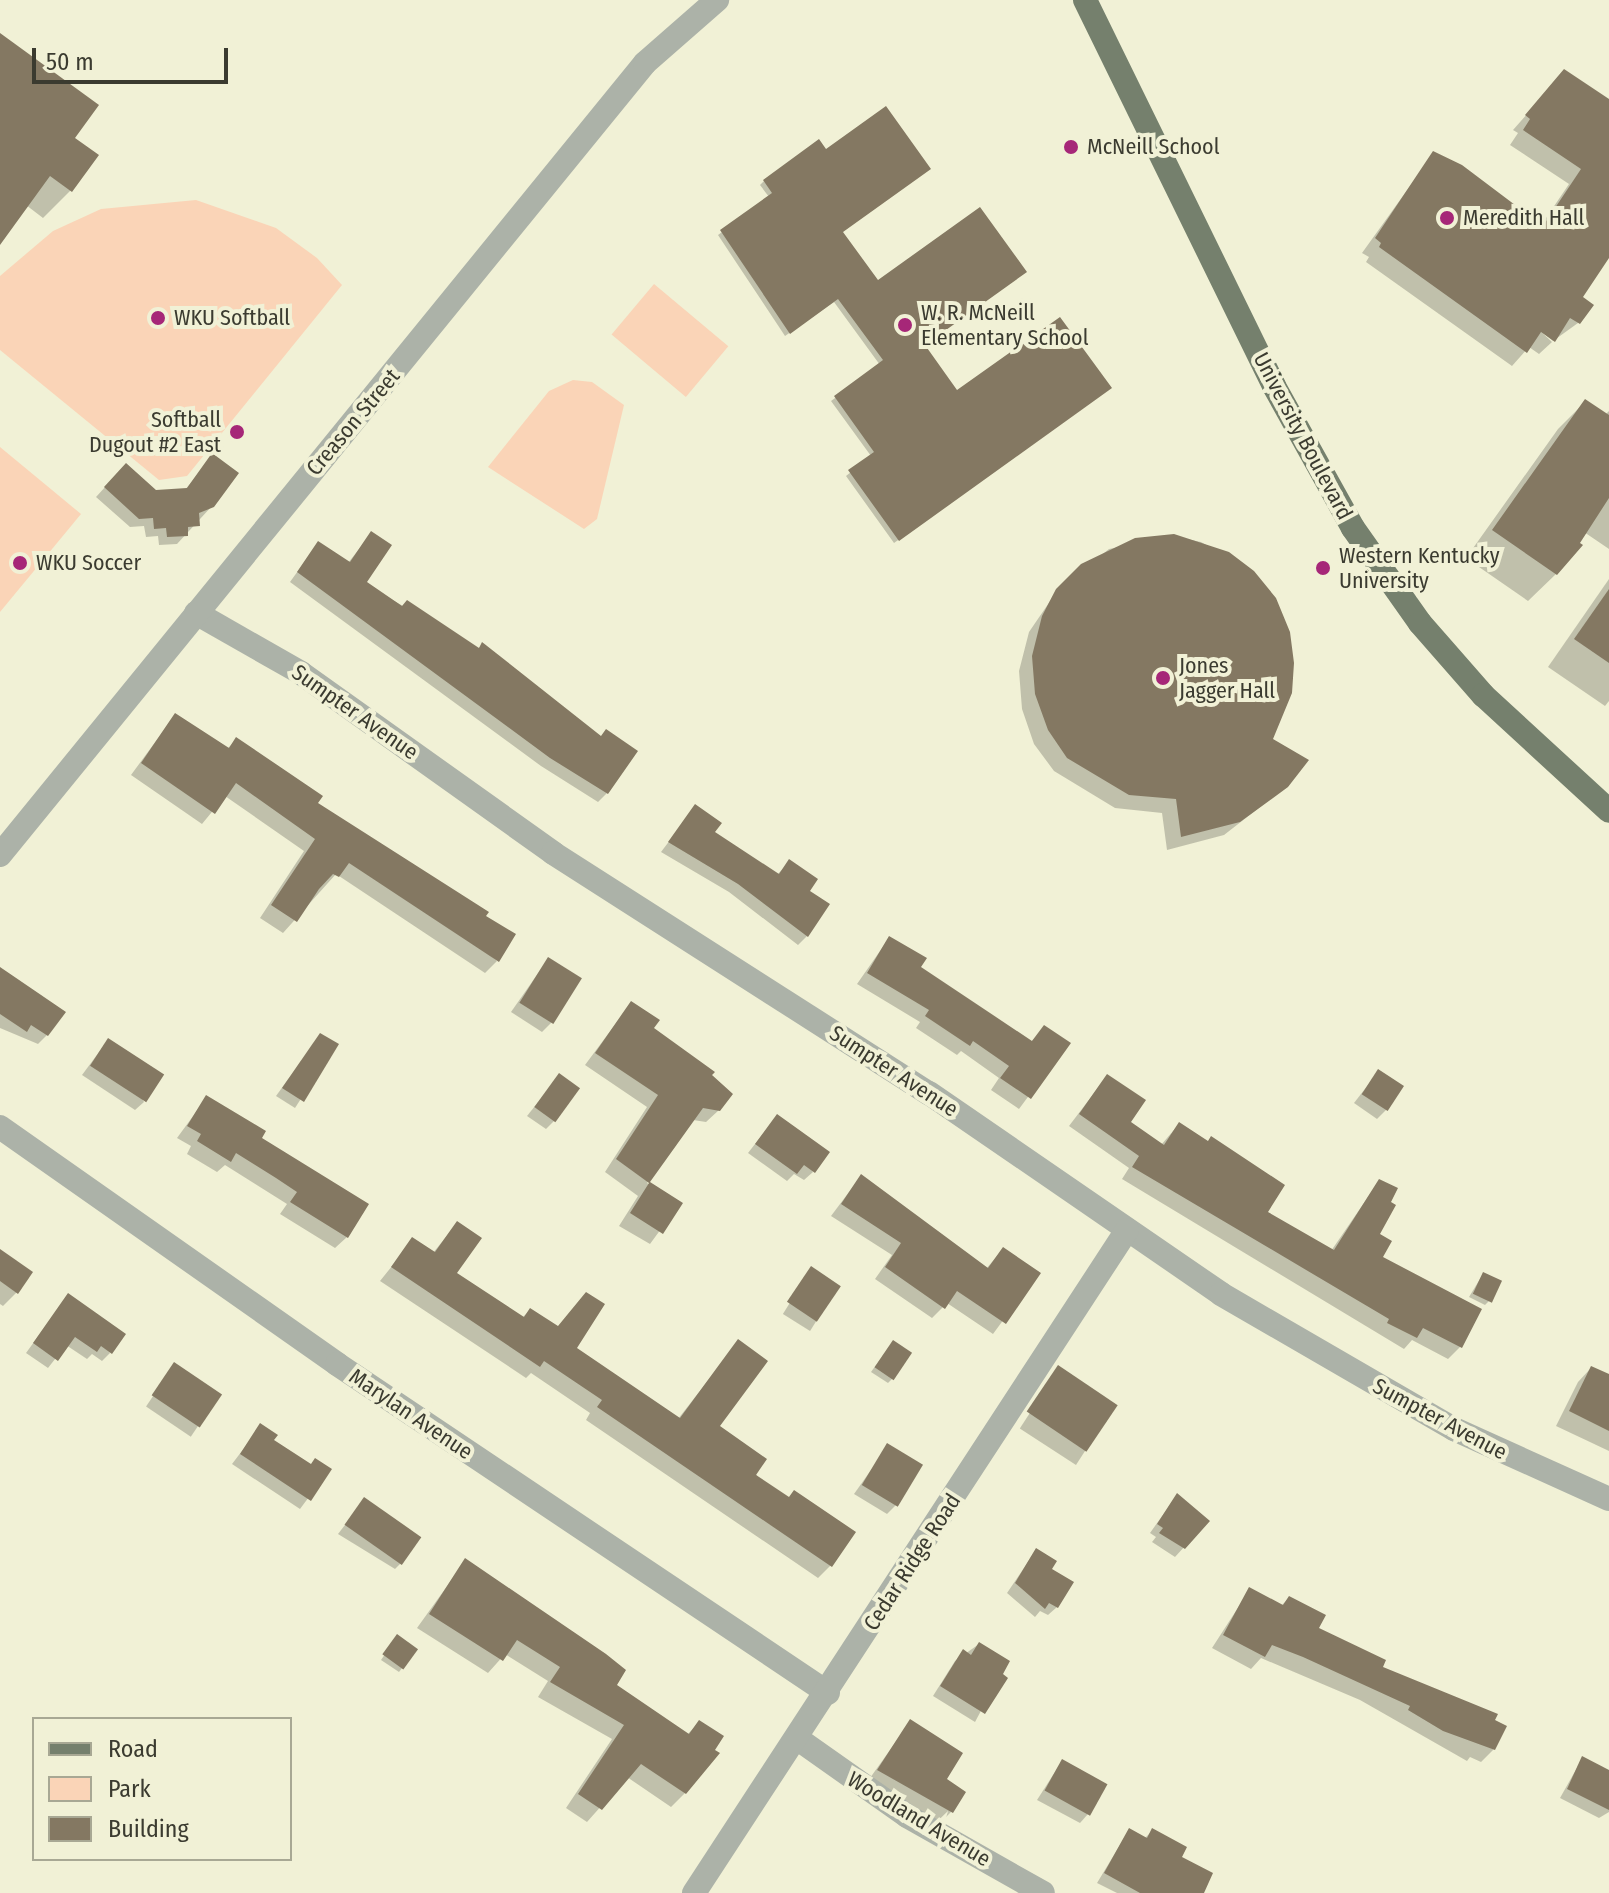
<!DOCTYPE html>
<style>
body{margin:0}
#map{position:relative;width:1609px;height:1893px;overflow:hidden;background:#f1f1d6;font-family:"Fira Sans Condensed",sans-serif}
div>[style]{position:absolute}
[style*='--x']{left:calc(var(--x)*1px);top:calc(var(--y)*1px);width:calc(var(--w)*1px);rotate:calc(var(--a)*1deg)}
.green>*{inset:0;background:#fad4b7;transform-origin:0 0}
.shadow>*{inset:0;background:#0003;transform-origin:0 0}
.building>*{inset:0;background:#847862;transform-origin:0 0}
.minor>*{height:24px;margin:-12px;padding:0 12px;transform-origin:12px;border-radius:12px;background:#acb2a8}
.major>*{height:24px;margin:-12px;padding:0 12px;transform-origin:12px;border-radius:12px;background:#75806d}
.dots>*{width:22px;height:22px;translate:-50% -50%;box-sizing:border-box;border:4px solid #f1f1d6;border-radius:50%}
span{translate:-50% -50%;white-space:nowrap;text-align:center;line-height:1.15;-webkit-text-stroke:8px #f1f1d6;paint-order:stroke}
.poi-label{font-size:22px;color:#3b3b30}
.left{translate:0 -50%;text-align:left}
.right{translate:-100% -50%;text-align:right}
.street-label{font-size:22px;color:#3b3b30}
.legend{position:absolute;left:32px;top:1717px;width:260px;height:144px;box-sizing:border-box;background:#f1f1d6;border:2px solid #a8a894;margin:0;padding:10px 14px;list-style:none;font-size:24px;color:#3b3b30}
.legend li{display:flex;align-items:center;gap:16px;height:40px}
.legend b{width:40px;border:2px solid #a8a894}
.scale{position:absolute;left:32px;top:48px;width:196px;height:36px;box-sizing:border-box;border:4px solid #3b3b30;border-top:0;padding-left:10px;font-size:24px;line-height:28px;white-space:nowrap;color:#3b3b30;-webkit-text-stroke:6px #f1f1d6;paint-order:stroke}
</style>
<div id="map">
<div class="green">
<div style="clip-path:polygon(196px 200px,276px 228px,317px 258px,342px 285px,187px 476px,159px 480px,0 350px,0 276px,53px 231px,101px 209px)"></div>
<div style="left:654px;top:284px;width:97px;height:66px;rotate:40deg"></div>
<div style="clip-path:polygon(573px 380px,592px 382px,624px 405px,597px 519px,584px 529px,488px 467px,549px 391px)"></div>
<div style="clip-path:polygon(0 447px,81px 514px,0 612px)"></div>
</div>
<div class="shadow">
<div style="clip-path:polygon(0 35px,72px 138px,71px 190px,43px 218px,26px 205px,0 241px)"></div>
<div style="clip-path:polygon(1564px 72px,1609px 103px,1609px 255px,1581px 298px,1578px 323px,1553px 341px,1534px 325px,1552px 342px,1539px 354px,1529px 347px,1512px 366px,1366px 262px,1369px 257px,1362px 253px,1433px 154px,1540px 227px,1569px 184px,1510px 145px,1518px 133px,1513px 130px)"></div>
<div style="clip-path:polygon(764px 181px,841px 232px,957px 393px,1105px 392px,894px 543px,846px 476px,871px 456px,831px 401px,880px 365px,834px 302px,785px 336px,718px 235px,769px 197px,760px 185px)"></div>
<div style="clip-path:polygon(1585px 402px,1605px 415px,1609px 411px,1609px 549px,1584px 532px,1556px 574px,1528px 601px,1466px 558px,1558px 429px)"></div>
<div style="clip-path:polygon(212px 456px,212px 506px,177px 544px,159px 545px,158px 536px,146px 537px,144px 526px,130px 527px,96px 497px,117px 474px,156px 492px,185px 490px)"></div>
<div style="clip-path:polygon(371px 534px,364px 583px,477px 650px,482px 645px,607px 793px,598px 802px,541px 766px,290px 582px,318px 543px,348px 563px)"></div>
<div style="clip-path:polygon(1173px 536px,1201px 542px,1244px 566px,1271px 740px,1287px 786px,1224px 835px,1167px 850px,1162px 813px,1115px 808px,1054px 771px,1034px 744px,1022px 709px,1019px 671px,1029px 632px,1057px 591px,1109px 549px)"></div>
<div style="clip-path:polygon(1609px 579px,1609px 701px,1605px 706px,1548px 667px)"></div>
<div style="clip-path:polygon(175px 715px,227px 749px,237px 739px,497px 961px,485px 973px,336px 874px,283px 933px,260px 918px,304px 851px,225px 796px,202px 824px,131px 775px)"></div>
<div style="clip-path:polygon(695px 807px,712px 833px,777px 875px,789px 862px,807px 891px,807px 936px,798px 945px,729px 892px,661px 852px)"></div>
<div style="clip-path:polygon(889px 938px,918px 968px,1031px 1042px,1045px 1027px,1068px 1043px,1019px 1109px,991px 1090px,999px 1078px,961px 1051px,957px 1055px,916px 1028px,920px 1022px,857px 984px)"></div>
<div style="clip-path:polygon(548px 959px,551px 1023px,542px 1032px,511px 1012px)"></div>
<div style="clip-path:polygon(0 969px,47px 1035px,38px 1044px,0 1028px)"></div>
<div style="clip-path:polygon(631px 1003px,651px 1029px,710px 1076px,719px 1110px,706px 1122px,693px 1120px,647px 1183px,680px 1203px,650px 1244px,619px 1226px,638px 1196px,605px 1172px,647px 1107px,585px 1065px)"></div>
<div style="clip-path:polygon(320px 1035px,336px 1044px,295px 1108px,276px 1096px)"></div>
<div style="clip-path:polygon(108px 1040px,144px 1102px,135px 1110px,82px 1075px)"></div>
<div style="clip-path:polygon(1378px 1072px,1386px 1110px,1377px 1119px,1354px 1103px)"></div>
<div style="clip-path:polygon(559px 1076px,554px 1121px,546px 1129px,527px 1116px)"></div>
<div style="clip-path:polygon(1107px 1076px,1128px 1123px,1161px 1145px,1179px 1124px,1265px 1213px,1331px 1251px,1379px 1181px,1380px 1258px,1479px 1310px,1460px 1347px,1448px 1359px,1412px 1340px,1404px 1349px,1122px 1179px,1129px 1168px,1069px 1126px)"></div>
<div style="clip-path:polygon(207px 1097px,259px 1139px,347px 1237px,335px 1248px,280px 1214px,287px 1204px,225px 1165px,217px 1172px,187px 1154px,191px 1146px,177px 1138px)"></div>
<div style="clip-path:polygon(777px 1116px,813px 1172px,804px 1180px,794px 1174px,787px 1181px,748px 1153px)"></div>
<div style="clip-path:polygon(861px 1176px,986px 1269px,1003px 1249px,1038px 1273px,993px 1334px,947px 1303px,932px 1318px,875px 1279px,892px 1255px,831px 1216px)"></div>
<div style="clip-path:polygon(457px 1223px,454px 1274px,522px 1318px,530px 1310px,574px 1348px,678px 1419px,738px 1342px,717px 1427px,831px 1565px,818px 1578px,586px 1420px,590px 1413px,531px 1373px,526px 1378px,380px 1281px,413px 1240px,433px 1253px)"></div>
<div style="clip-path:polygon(0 1252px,17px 1292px,3px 1306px,0 1304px)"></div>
<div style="left:811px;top:1269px;width:32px;height:53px;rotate:32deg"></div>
<div style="clip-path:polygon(1483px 1274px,1489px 1301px,1485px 1305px,1469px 1297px)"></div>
<div style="clip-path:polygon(68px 1295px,110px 1353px,102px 1361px,92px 1354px,87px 1359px,66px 1345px,48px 1368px,26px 1353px)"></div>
<div style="clip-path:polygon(889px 1347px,892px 1379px,888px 1383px,871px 1372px)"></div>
<div style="left:174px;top:1365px;width:54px;height:50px;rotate:34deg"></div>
<div style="left:1059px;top:1368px;width:67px;height:72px;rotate:33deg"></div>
<div style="clip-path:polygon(1591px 1368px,1609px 1377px,1609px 1451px,1556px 1426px,1578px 1382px)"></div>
<div style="clip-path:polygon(261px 1426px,271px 1441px,310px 1466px,329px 1470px,300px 1509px,232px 1464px)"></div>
<div style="clip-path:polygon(888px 1446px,896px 1505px,887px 1514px,854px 1494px)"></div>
<div style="clip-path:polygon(1177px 1495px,1207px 1522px,1175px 1557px,1152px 1542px,1156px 1537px,1150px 1533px)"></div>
<div style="clip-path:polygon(365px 1499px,404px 1560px,395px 1569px,338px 1534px)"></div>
<div style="clip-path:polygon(1036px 1550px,1057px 1607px,1048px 1615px,1040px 1611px,1035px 1617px,1007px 1593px)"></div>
<div style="clip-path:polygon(465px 1561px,614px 1686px,687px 1735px,699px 1722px,685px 1793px,671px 1807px,627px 1777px,587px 1822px,566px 1808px,612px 1739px,538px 1697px,548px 1681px,505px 1654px,488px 1673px,417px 1628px)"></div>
<div style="clip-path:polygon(1250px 1589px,1281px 1606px,1289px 1598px,1316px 1629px,1494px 1749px,1481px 1762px,1470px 1757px,1467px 1761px,1360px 1700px,1261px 1658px,1251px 1669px,1212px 1648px)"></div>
<div style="clip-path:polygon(394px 1641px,416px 1650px,399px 1672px,381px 1660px)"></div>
<div style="clip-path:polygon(979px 1644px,1000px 1675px,975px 1722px,933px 1696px,955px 1661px)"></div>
<div style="clip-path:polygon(910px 1722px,951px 1812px,937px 1826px,865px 1785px)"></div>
<div style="clip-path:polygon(1582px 1759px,1609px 1772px,1609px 1812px,1599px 1818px,1560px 1798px)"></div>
<div style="clip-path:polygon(1062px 1761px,1088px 1814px,1080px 1823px,1037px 1800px)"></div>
<div style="clip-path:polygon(1129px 1830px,1144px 1839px,1152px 1831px,1201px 1893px,1117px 1893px,1097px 1883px)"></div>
</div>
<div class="building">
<div style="clip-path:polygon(0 33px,99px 105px,75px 138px,99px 155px,72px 192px,50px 176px,0 245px)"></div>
<div style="clip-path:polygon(1564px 69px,1609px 99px,1609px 258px,1583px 297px,1594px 305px,1580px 324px,1570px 318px,1555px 342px,1541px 332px,1527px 353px,1379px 247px,1381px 243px,1375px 238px,1433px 151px,1462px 165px,1543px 226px,1581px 169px,1523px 130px,1530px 119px,1525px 115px)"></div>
<div style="clip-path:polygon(886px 106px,931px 169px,843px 232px,878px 280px,980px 207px,1027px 272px,925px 345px,957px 390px,1060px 317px,1112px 388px,899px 541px,848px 470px,874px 452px,834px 396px,883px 360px,838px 299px,790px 334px,720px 230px,772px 193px,763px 180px,819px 139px,826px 149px)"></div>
<div style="clip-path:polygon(1585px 399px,1609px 415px,1609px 498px,1580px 543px,1583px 545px,1557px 575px,1492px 530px)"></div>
<div style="clip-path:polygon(212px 453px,239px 473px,214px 507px,199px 513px,200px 526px,188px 527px,188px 536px,167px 537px,166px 528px,154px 529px,153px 518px,139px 519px,104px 487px,126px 463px,156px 490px,187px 488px)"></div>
<div style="clip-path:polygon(371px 531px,392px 545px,367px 582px,402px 606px,407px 600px,479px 648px,482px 642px,601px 736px,606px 729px,638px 751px,608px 794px,550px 758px,297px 572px,318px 541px,350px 562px)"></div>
<div style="clip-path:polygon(1174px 534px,1229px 552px,1254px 571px,1276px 598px,1290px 632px,1294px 663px,1292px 693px,1273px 739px,1309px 760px,1288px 787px,1240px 822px,1181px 837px,1176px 799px,1129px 795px,1067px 758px,1048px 730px,1035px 694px,1032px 656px,1042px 616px,1056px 589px,1081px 564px,1135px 538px)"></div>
<div style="clip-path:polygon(1609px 589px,1609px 663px,1574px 639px)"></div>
<div style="clip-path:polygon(175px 713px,229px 748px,236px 737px,323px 796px,318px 803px,489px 912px,486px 916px,516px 934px,499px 962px,349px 863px,339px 877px,333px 874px,319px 889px,297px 922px,271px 905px,315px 839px,236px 783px,215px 814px,141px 763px)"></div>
<div style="clip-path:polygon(695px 804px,722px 823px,715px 832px,779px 874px,789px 859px,818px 879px,810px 891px,830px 904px,808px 937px,738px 884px,668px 842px)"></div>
<div style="clip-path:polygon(889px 936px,927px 958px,921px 967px,1032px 1041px,1044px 1025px,1071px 1043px,1031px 1099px,1000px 1078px,1009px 1066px,973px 1041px,970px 1046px,925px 1016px,929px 1010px,867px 973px)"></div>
<div style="left:548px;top:957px;width:40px;height:54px;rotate:32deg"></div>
<div style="clip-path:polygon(0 967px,66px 1012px,48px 1036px,31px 1025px,27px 1032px,0 1014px)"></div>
<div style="clip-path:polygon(631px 1001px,660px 1020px,654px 1028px,715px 1072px,712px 1075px,733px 1094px,720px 1111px,703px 1108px,650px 1182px,683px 1203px,663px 1234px,630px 1213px,649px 1183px,616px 1159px,658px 1095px,595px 1053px)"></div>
<div style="clip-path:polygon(320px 1033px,339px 1044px,304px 1102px,282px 1088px)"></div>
<div style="left:108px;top:1038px;width:67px;height:33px;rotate:33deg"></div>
<div style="left:1378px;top:1069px;width:31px;height:30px;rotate:33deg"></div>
<div style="left:559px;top:1073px;width:26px;height:42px;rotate:36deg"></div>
<div style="clip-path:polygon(1107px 1074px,1146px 1100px,1131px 1122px,1164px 1145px,1179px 1122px,1208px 1141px,1211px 1136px,1285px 1185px,1268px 1212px,1334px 1250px,1379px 1179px,1398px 1188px,1391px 1202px,1396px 1205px,1380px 1234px,1392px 1241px,1383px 1257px,1482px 1309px,1462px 1348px,1423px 1328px,1417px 1338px,1387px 1323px,1389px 1319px,1132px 1167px,1139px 1156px,1079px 1114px)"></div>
<div style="clip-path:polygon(206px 1095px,266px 1131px,262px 1138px,369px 1204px,348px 1238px,290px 1202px,297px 1192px,276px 1178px,236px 1153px,231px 1162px,197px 1141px,201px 1134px,187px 1126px)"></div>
<div style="clip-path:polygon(777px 1114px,830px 1152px,815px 1173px,804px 1165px,797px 1174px,755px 1144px)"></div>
<div style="clip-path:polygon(861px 1174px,988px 1268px,1003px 1247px,1041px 1273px,1006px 1324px,957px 1291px,945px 1309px,885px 1267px,901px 1243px,841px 1204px)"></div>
<div style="clip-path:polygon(457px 1221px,482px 1238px,457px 1273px,524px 1317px,530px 1308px,558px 1326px,586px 1292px,605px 1304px,577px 1348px,680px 1418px,738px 1339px,768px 1361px,720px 1426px,767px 1459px,756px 1475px,789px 1497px,794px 1490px,856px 1532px,832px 1567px,597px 1407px,602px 1400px,544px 1361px,540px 1367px,391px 1267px,412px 1237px,435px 1252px)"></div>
<div style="clip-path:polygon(0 1249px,33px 1272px,18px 1294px,0 1281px)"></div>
<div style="left:811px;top:1266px;width:36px;height:43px;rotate:34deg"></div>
<div style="left:1483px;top:1272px;width:21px;height:24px;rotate:25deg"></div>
<div style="clip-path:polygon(68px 1293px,126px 1334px,112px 1354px,101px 1346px,97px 1352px,75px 1337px,58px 1361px,33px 1343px)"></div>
<div style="left:893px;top:1340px;width:23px;height:33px;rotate:34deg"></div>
<div style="left:174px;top:1362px;width:58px;height:40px;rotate:34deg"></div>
<div style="left:1058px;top:1365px;width:72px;height:56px;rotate:34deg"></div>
<div style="clip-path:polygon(1591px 1366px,1609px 1374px,1609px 1431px,1569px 1411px)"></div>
<div style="clip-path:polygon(260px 1423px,278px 1435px,274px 1440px,311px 1464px,315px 1458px,332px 1469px,311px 1501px,240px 1454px)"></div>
<div style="left:887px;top:1443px;width:42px;height:49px;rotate:31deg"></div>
<div style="clip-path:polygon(1177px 1493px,1210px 1521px,1185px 1549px,1159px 1533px,1163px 1528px,1157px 1524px)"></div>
<div style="left:364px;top:1497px;width:70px;height:34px;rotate:35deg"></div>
<div style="clip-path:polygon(1036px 1548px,1057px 1561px,1052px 1569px,1074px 1582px,1058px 1608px,1049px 1603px,1045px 1609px,1015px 1583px)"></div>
<div style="clip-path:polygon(465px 1558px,606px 1654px,626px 1670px,617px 1685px,689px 1734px,699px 1720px,724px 1736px,715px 1750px,720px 1753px,686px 1794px,641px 1764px,602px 1810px,578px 1794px,624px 1725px,550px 1682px,560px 1667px,517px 1640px,503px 1661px,429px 1614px)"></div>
<div style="clip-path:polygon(1249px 1587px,1283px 1605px,1289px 1596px,1326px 1615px,1319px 1628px,1386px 1660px,1383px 1667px,1498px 1714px,1495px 1720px,1507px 1726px,1495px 1750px,1443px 1731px,1408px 1710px,1410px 1706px,1303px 1657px,1272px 1645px,1265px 1657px,1223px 1635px)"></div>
<div style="left:397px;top:1634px;width:26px;height:25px;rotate:36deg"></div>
<div style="clip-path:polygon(979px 1642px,1010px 1661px,1003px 1674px,1008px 1678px,985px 1714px,940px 1686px,963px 1649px,971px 1655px)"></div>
<div style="clip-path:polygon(910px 1719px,963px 1753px,947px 1779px,966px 1792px,953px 1813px,877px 1770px)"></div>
<div style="clip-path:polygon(1582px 1756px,1609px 1770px,1609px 1810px,1567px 1789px)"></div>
<div style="left:1062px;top:1759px;width:52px;height:36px;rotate:29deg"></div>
<div style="clip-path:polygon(1129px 1828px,1147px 1838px,1152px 1828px,1187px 1847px,1182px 1857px,1213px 1873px,1204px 1893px,1140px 1893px,1104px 1873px)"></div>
</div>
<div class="minor">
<div style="--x:196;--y:613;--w:121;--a:29.7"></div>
<div style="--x:301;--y:673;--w:310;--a:35.5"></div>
<div style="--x:553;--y:853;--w:446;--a:32.6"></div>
<div style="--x:929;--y:1093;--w:354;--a:34.5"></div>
<div style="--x:1221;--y:1294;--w:269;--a:30.1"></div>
<div style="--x:1454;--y:1429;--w:170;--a:24.3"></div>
<div style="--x:0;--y:855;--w:1021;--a:-50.84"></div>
<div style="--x:645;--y:63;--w:96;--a:-41.2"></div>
<div style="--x:0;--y:1127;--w:412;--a:35.1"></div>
<div style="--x:337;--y:1364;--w:591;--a:33.82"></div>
<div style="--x:798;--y:1739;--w:133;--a:35.2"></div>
<div style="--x:907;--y:1816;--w:156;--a:29.5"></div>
<div style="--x:694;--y:1893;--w:792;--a:-56.85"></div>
</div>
<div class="major">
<div style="--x:1085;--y:0;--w:430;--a:63.9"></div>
<div style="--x:1274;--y:386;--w:162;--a:60.9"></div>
<div style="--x:1353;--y:528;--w:116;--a:54.8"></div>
<div style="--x:1420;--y:623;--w:96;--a:48.8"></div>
<div style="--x:1483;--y:695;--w:171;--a:42.6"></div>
</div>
<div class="dots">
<div style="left:1071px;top:147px;background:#a62778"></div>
<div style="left:1447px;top:218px;background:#a62778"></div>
<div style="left:158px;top:318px;background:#a62778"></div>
<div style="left:905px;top:325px;background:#a62778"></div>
<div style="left:237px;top:432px;background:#a62778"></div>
<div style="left:20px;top:563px;background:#a62778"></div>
<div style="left:1323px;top:568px;background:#a62778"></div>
<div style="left:1163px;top:678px;background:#a62778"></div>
</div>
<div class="poi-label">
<span class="left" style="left:1087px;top:147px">McNeill School</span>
<span class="left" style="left:1463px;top:218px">Meredith Hall</span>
<span class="left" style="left:921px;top:325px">W. R. McNeill<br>Elementary School</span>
<span class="left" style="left:174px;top:318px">WKU Softball</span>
<span class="right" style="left:221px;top:432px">Softball<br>Dugout #2 East</span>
<span class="left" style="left:1339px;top:568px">Western Kentucky<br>University</span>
<span class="left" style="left:36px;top:563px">WKU Soccer</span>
<span class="left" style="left:1179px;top:678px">Jones<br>Jagger Hall</span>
</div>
<div class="street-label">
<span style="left:353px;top:422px;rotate:-50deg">Creason Street</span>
<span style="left:1303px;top:436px;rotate:62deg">University Boulevard</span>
<span style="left:355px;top:712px;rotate:35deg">Sumpter Avenue</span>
<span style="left:894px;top:1071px;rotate:33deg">Sumpter Avenue</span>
<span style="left:411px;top:1414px;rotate:34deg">Marylan Avenue</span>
<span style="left:1440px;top:1419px;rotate:28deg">Sumpter Avenue</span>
<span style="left:912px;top:1562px;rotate:-57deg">Cedar Ridge Road</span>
<span style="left:919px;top:1819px;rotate:31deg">Woodland Avenue</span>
</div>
<ul class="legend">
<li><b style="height:10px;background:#75806d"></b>Road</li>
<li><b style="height:22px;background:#fad4b7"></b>Park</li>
<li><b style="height:22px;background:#847862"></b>Building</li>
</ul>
<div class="scale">50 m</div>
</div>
